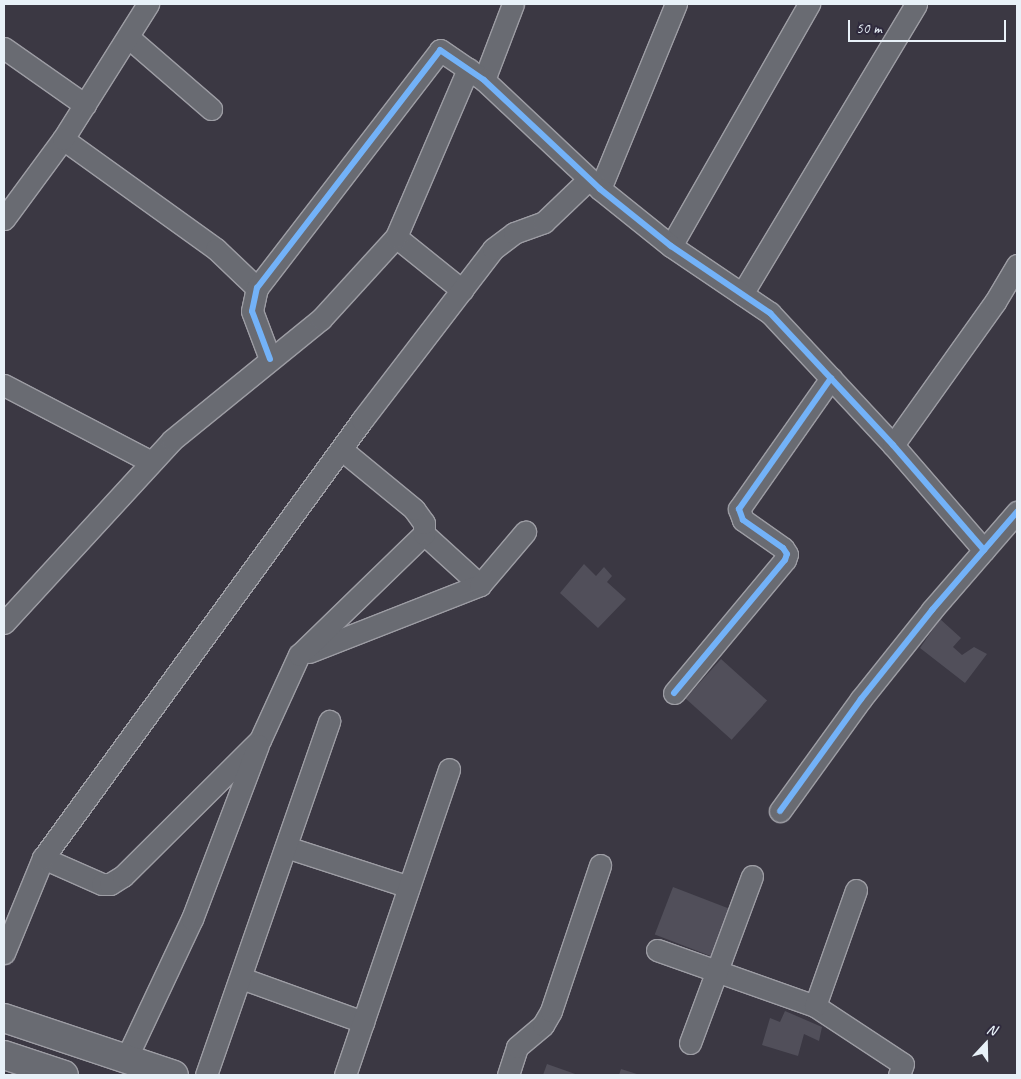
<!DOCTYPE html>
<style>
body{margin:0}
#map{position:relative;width:1021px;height:1079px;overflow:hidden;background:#3b3843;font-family:Caveat,sans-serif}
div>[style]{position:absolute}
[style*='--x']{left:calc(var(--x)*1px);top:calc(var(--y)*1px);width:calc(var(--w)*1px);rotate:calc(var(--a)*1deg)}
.building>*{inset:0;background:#514f5a;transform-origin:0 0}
.roads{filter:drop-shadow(1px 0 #9d9da4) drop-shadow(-1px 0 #9d9da4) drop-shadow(0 1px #9d9da4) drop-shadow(0 -1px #9d9da4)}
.minor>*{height:21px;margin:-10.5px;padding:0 10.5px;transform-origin:10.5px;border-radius:10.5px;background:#696b72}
.highway>*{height:28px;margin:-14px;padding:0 14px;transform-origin:14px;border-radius:14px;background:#696b72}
.cycleway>*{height:6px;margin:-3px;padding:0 3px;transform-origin:3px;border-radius:3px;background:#73b2f8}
span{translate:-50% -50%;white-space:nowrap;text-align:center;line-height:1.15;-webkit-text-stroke:4.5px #2f2a3d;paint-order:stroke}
.frame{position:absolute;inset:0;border:5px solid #e8f1f8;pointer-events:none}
.north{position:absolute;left:961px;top:1019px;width:50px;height:50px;-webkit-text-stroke:4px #2f2a3d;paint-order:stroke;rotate:21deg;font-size:14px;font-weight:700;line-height:20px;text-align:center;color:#e8f1f8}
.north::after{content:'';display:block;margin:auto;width:18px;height:22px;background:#e8f1f8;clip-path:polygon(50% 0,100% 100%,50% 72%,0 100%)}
.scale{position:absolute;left:848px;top:20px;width:158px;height:22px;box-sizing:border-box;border:2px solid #e8f1f8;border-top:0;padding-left:6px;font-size:15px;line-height:18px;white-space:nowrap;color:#e8f1f8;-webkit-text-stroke:4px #2f2a3d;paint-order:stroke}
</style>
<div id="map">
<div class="building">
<div style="clip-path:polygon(584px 564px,596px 576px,604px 567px,612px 576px,607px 582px,626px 599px,598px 628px,560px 593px)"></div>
<div style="clip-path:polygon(940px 619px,961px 638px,953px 647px,962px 655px,974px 647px,987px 654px,965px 683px,920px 648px)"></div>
<div style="left:721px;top:659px;width:62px;height:53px;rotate:42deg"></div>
<div style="left:673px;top:887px;width:66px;height:51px;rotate:21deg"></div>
<div style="clip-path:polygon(785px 1011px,822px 1027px,819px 1041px,804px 1034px,798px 1056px,762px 1045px,770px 1018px,780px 1022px)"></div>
<div style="clip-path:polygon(547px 1064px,578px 1075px,543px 1075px)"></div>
<div style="clip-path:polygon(621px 1069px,640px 1075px,619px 1075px)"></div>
</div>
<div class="roads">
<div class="minor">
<div style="--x:128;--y:37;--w:110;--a:40.9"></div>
<div style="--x:4;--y:48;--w:99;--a:35.1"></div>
<div style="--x:484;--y:80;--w:81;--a:-69.1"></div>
<div style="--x:63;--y:139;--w:188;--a:35.7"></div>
<div style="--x:216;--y:249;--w:57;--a:43.6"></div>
<div style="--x:600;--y:189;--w:200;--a:-67.7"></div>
<div style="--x:4;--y:219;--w:99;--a:-53.6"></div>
<div style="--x:63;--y:139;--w:160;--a:-57.8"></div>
<div style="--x:396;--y:237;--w:85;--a:38.8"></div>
<div style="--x:671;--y:246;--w:279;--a:-60.3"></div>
<div style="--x:742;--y:294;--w:338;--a:-59"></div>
<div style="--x:270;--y:359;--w:51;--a:-110.6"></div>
<div style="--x:252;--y:311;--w:24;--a:-78"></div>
<div style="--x:257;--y:288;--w:300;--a:-52.4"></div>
<div style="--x:440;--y:50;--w:53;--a:34.3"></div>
<div style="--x:484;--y:80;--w:159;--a:43.2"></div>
<div style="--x:600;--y:189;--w:91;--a:38.8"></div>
<div style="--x:671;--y:246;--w:120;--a:34.1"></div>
<div style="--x:770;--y:313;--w:180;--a:47"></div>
<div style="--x:893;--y:445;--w:139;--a:49.1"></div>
<div style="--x:4;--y:385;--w:166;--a:27.6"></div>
<div style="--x:893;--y:445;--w:176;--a:-54.5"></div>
<div style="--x:995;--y:302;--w:43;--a:-59.3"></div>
<div style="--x:424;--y:534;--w:76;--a:42.3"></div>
<div style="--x:4;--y:623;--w:248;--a:-47.4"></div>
<div style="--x:172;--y:440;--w:192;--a:-39.1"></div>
<div style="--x:321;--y:319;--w:111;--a:-47.6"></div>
<div style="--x:396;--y:237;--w:183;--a:-66.8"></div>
<div style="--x:309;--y:652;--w:184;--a:-21.4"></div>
<div style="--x:480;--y:585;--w:70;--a:-49.7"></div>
<div style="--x:674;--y:693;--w:173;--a:-50.2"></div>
<div style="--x:785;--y:560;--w:6;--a:-72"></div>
<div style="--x:787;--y:554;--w:7;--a:-124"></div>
<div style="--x:783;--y:548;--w:49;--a:-145"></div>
<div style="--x:743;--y:520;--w:12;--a:-110"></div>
<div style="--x:739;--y:509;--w:160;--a:-54.9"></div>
<div style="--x:780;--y:811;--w:138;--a:-54.1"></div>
<div style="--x:861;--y:699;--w:114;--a:-51.4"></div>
<div style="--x:932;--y:610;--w:130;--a:-49.1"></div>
<div style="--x:286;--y:847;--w:129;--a:18"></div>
<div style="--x:43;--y:858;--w:64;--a:23.8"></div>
<div style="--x:102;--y:884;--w:8;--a:0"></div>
<div style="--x:110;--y:884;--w:15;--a:-32"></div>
<div style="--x:123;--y:876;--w:193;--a:-44.8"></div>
<div style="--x:260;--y:740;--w:94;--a:-65.4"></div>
<div style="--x:299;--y:655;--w:174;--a:-44.1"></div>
<div style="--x:424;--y:534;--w:11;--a:-90"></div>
<div style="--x:424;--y:523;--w:17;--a:-126"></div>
<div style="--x:414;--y:509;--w:94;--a:-140.6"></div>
<div style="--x:657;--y:950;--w:168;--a:19.5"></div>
<div style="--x:815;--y:1006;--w:105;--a:33.4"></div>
<div style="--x:903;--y:1064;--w:12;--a:110"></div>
<div style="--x:4;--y:953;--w:103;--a:-67.7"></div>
<div style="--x:43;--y:858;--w:542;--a:-53.93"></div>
<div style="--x:362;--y:420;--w:215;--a:-52.5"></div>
<div style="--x:493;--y:249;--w:26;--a:-37"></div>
<div style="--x:514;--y:233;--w:32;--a:-20"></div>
<div style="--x:544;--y:222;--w:62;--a:-43.7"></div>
<div style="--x:241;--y:978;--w:130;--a:19.8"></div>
<div style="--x:815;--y:1006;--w:123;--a:-70.5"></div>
<div style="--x:690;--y:1043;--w:178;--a:-69.6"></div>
<div style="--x:126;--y:1059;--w:155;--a:-64.8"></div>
<div style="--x:192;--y:919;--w:186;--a:-69.2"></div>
<div style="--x:206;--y:1075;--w:375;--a:-70.8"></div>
<div style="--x:345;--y:1075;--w:323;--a:-71.2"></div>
<div style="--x:508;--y:1075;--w:29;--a:-72"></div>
<div style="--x:517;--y:1047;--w:34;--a:-40"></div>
<div style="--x:543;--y:1025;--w:16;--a:-60"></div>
<div style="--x:551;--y:1011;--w:154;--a:-71.4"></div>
</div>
<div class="highway">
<div style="--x:4;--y:1018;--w:179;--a:18.5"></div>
<div style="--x:4;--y:1055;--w:63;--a:18.4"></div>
</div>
</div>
<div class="cycleway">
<div style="--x:270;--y:359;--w:51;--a:-110.6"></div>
<div style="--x:252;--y:311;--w:24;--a:-78"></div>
<div style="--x:257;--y:288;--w:300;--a:-52.4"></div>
<div style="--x:440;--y:50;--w:53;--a:34.3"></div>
<div style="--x:484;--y:80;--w:159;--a:43.2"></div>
<div style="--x:600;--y:189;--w:91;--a:38.8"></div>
<div style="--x:671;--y:246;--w:120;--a:34.1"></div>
<div style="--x:770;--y:313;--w:180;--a:47"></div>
<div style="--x:893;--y:445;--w:139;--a:49.1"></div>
<div style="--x:674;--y:693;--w:173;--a:-50.2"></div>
<div style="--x:785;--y:560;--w:6;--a:-72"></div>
<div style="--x:787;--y:554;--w:7;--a:-124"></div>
<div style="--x:783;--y:548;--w:49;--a:-145"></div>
<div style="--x:743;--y:520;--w:12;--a:-110"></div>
<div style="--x:739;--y:509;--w:160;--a:-54.9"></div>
<div style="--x:780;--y:811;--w:138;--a:-54.1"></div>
<div style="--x:861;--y:699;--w:114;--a:-51.4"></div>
<div style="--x:932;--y:610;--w:130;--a:-49.1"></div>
</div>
<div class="frame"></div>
<div class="north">N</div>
<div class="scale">50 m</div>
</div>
